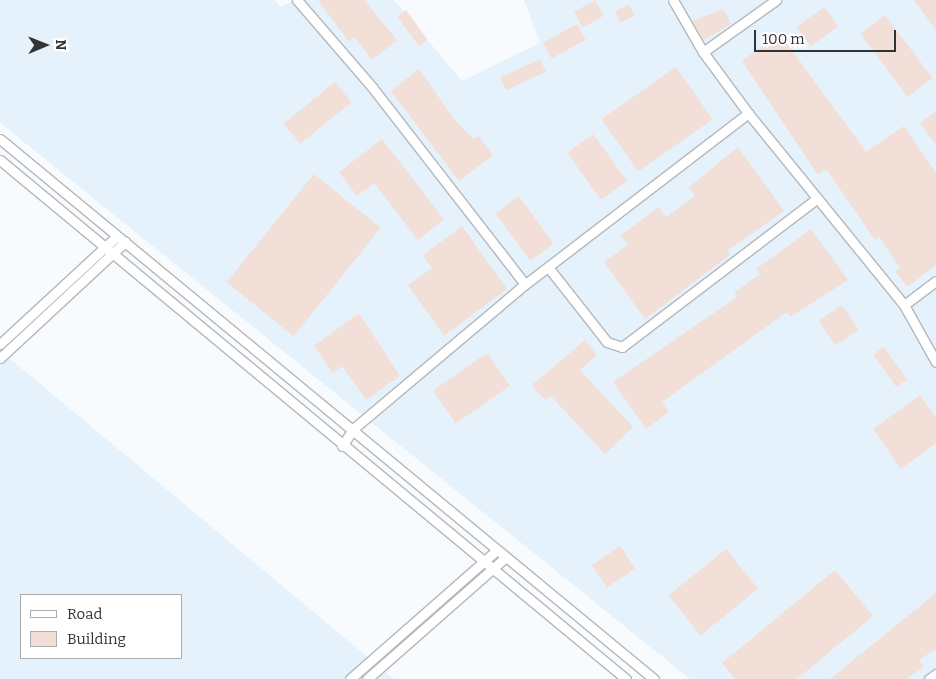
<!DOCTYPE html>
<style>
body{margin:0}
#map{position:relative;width:936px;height:679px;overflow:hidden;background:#f8fbfe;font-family:Bitter,serif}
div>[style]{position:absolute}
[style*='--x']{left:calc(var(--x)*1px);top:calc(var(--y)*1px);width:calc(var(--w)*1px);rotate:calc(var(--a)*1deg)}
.built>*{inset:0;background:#e6f2fb}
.building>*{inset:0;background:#f2dfd7;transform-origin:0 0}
.roads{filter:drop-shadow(1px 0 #b4b8bc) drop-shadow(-1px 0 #b4b8bc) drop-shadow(0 1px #b4b8bc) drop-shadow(0 -1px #b4b8bc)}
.minor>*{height:9px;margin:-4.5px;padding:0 4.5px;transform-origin:4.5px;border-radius:4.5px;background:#fff}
span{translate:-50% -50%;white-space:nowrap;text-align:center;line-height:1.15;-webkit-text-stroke:4px #fff;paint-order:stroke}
.legend{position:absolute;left:20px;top:594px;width:162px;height:65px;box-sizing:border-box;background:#fff;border:1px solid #adadae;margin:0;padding:6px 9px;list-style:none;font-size:15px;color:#323335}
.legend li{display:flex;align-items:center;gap:10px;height:25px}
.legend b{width:25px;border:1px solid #adadae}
.north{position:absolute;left:20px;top:20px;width:50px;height:50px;-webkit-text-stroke:4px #fff;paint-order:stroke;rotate:89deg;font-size:14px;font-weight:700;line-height:20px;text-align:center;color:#323335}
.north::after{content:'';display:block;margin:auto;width:18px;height:22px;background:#323335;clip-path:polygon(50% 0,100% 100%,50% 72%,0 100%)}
.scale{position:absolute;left:754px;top:30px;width:142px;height:22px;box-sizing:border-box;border:2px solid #323335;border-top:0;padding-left:6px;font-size:15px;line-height:18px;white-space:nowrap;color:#323335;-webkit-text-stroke:4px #fff;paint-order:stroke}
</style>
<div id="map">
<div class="built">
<div style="clip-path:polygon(0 0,275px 0,281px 7px,294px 0,394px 0,462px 81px,540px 43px,524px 0,936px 0,936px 679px,690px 679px,0 123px)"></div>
<div style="clip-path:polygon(evenodd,0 351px,14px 362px,394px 679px,0 679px,0 351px,21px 595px,181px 595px,181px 658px,21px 658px,21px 595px)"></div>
</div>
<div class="building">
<div style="clip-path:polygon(318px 0,364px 0,397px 40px,372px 60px,354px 37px,349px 42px)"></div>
<div style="left:595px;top:0;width:18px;height:24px;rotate:61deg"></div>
<div style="clip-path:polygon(914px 0,936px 0,936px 30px)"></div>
<div style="left:629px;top:4px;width:13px;height:16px;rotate:63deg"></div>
<div style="left:824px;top:7px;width:24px;height:34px;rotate:54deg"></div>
<div style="clip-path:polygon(723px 9px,731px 24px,704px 40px,692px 21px)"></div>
<div style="left:406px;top:10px;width:37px;height:11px;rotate:54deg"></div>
<div style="left:885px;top:15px;width:79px;height:31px;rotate:53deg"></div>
<div style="left:577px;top:24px;width:18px;height:39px;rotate:61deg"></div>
<div style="clip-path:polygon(780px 34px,866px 152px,904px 126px,936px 173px,936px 265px,907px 287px,895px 271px,900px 268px,879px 237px,875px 240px,826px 169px,818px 175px,742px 61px)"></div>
<div style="left:540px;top:59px;width:14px;height:44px;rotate:65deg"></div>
<div style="left:676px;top:67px;width:64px;height:91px;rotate:55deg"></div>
<div style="clip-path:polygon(419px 69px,454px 119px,473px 139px,478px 136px,493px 155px,459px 181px,391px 91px)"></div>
<div style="left:335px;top:82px;width:26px;height:66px;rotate:51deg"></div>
<div style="clip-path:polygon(936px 111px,936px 145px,920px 123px)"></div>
<div style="left:593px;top:134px;width:58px;height:32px;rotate:54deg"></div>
<div style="clip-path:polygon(382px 139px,444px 219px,418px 240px,374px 183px,357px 196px,339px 172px)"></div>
<div style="clip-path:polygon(738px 147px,784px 211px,727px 251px,730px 255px,645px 319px,604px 262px,628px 245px,621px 235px,659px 207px,666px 217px,695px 196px,689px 187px)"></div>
<div style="left:314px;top:174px;width:86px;height:139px;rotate:39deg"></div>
<div style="left:519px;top:196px;width:59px;height:29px;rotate:54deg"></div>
<div style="clip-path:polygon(462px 226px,507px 289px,444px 336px,408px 285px,432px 268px,423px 255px)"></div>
<div style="clip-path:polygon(811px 229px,848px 280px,790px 317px,787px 312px,662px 402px,669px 412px,646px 429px,613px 382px,737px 297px,734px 293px,760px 274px,756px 269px)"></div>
<div style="left:842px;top:305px;width:30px;height:28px;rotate:56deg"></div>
<div style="clip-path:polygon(359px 313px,400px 376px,366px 400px,342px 366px,333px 373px,314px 346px)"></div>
<div style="clip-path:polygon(585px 340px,597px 355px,580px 370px,633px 427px,605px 454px,550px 395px,545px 400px,532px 385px)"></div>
<div style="left:884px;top:347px;width:40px;height:13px;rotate:55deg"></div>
<div style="left:487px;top:353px;width:40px;height:66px;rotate:55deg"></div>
<div style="clip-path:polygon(920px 395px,936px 418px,936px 443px,901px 469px,873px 429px)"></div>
<div style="left:620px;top:546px;width:27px;height:34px;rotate:56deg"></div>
<div style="left:726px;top:549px;width:51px;height:74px;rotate:51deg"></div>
<div style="clip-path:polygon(835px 570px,873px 616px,797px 679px,735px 679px,722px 663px)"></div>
<div style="clip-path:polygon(936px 593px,936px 649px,919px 660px,924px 667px,906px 679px,830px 679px)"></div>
</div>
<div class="roads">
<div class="minor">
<div style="--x:297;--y:0;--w:115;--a:49.2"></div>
<div style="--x:372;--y:87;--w:249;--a:52.2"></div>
<div style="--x:673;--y:0;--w:60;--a:60"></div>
<div style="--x:703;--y:52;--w:76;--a:53.6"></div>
<div style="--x:748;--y:113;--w:247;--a:50.9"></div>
<div style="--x:904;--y:305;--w:65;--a:60.7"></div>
<div style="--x:703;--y:52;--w:90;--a:-35.5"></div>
<div style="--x:0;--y:139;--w:848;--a:39.55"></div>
<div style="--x:0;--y:160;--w:813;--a:39.66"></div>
<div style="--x:548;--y:267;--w:95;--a:51.8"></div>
<div style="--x:607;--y:342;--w:16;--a:18"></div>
<div style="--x:622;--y:347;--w:244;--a:-37.3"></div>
<div style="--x:904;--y:305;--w:40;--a:-37"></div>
<div style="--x:0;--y:344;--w:159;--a:-42.7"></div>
<div style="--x:0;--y:358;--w:171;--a:-42.9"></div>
<div style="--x:342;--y:446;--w:20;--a:-57"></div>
<div style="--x:353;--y:429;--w:217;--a:-40.1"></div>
<div style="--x:519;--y:289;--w:289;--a:-37.5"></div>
<div style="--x:350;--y:679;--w:196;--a:-41.3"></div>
<div style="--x:367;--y:679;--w:185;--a:-41.3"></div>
<div style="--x:929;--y:679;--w:9;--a:-36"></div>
</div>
</div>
<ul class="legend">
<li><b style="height:6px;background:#fff"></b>Road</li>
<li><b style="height:14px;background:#f2dfd7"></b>Building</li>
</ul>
<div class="north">N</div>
<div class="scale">100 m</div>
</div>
